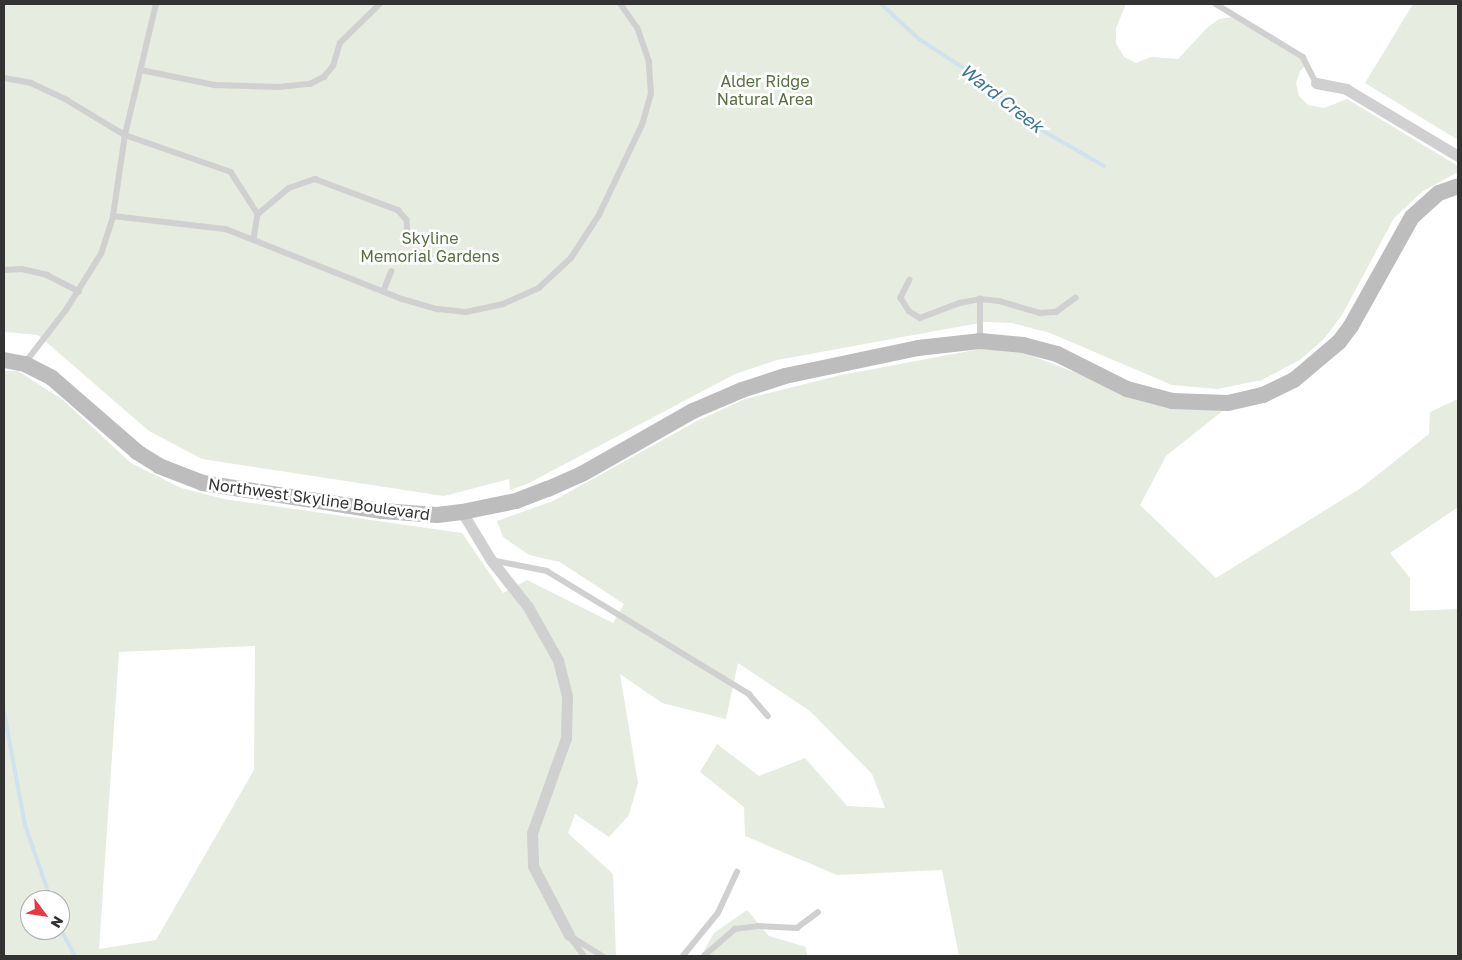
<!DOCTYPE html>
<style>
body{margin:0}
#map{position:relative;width:1462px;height:960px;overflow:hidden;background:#fff;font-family:"Golos Text",sans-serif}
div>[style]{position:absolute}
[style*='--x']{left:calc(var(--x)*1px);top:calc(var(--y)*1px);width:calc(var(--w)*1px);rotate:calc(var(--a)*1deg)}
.green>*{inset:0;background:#e6ecdf}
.stream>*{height:4px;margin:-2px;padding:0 2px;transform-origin:2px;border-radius:2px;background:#cfe2ee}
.lane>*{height:5.5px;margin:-2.75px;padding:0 2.75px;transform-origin:2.75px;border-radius:2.75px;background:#d0d0d0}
.street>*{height:11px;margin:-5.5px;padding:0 5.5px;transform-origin:5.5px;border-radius:5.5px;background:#d0d0d0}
.secondary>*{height:16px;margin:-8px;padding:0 8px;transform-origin:8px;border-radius:8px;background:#bdbdbd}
span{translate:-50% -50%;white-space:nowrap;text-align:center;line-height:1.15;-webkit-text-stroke:5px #fff;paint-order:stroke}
.park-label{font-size:16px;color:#56703f}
.street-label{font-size:16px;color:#333}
.water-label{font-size:18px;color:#3f7597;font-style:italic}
.frame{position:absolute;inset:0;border:5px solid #333;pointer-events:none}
.north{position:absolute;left:20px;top:890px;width:50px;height:50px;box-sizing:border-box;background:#fff;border:1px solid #adadad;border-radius:50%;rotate:121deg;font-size:14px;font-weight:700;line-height:20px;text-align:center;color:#333}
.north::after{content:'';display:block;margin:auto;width:18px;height:22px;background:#e63946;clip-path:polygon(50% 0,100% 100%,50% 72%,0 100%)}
</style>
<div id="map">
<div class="green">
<div style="clip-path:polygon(4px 4px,1126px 4px,1116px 28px,1116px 43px,1124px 57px,1136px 63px,1151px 57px,1178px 59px,1208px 27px,1219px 19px,1233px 17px,1309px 62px,1300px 71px,1296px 83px,1299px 96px,1308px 105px,1324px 108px,1347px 99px,1458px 166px,1458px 172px,1423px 191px,1394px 218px,1342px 315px,1324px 339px,1301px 359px,1262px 380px,1217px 389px,1172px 385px,1050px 333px,1012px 323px,985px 322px,777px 360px,735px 374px,529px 483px,510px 490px,509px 479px,444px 496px,202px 459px,149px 431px,38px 335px,4px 332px)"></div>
<div style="clip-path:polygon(1413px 4px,1458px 4px,1458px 140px,1365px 83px)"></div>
<div style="clip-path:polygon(evenodd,980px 349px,1022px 352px,1165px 407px,1225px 409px,1166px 456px,1140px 505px,1216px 578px,1361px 488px,1429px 434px,1430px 412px,1458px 399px,1458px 507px,1390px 553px,1410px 578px,1410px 611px,1458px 609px,1458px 956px,959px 956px,942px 870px,837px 875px,745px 836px,744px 807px,700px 772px,717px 744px,759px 776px,805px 758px,847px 806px,885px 808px,872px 774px,810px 711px,738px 663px,726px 719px,662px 703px,620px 674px,638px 783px,629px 815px,609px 837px,575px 814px,568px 833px,613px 874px,616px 956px,4px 956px,4px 371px,18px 371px,63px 400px,131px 463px,181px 488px,224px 499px,462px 533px,503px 593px,527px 580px,613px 623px,624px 604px,560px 562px,529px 555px,503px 537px,497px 521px,553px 501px,697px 421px,745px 399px,841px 375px,980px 349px,255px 646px,254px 770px,156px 940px,99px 949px,119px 652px,255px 646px,980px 349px,30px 900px,60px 900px,60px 930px,30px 930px,30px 900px)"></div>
<div style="clip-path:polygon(747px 910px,769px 936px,806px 947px,807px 956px,701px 956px,714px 933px)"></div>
</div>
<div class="stream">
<div style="--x:881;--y:4;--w:52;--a:42.6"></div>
<div style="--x:919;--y:39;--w:77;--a:32.9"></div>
<div style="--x:984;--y:81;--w:58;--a:43.6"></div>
<div style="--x:1026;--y:121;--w:90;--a:30"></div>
<div style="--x:4;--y:712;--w:115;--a:79.5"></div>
<div style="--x:25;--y:825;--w:79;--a:70.9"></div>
<div style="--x:60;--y:928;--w:32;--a:62"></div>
</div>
<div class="lane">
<div style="--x:1216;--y:4;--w:102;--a:31.3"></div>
<div style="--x:1303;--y:57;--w:29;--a:63"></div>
<div style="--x:141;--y:70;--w:76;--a:11.5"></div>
<div style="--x:215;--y:85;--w:64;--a:1.8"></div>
<div style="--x:279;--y:87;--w:31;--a:-6"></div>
<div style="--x:310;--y:84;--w:16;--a:-27"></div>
<div style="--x:324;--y:77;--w:14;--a:-51"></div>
<div style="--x:333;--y:66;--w:24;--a:-73"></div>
<div style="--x:340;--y:43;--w:56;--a:-44.3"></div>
<div style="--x:4;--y:78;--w:27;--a:10"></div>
<div style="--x:31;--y:83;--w:40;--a:25"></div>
<div style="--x:67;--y:100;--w:68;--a:31.1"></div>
<div style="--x:125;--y:135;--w:112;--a:19.2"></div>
<div style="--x:231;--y:172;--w:50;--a:57.3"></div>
<div style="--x:258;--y:214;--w:26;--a:99"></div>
<div style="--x:258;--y:214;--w:40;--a:-40"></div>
<div style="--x:289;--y:188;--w:28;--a:-19"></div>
<div style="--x:315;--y:179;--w:89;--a:20.5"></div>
<div style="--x:398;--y:210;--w:13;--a:48"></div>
<div style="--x:407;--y:220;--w:13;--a:86"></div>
<div style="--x:113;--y:216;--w:114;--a:6.6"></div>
<div style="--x:226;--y:229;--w:189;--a:21.7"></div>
<div style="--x:402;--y:299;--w:37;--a:16"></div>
<div style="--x:438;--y:309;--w:28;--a:6"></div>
<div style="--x:466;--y:312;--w:38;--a:-12"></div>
<div style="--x:503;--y:304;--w:39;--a:-24"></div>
<div style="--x:539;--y:288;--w:44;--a:-43.2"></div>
<div style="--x:571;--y:258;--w:51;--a:-56.9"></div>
<div style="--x:599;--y:215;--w:100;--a:-64.5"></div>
<div style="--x:642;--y:125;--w:32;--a:-74"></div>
<div style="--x:651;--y:94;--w:32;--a:-94"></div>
<div style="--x:649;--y:62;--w:36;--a:-109"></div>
<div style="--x:637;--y:28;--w:29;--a:-125"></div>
<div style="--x:4;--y:270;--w:18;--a:-3"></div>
<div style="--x:22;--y:269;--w:26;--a:13"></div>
<div style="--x:47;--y:275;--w:36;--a:27"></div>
<div style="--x:910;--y:280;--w:20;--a:117"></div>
<div style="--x:901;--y:298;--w:15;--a:58"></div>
<div style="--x:909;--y:311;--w:13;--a:32"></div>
<div style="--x:920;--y:318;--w:43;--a:-20.6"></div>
<div style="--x:960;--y:303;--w:20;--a:-11"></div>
<div style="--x:980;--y:299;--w:19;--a:6"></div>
<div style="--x:999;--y:301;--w:43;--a:16.3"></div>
<div style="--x:1040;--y:313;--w:16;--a:-4"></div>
<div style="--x:1056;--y:312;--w:24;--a:-36"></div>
<div style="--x:383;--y:292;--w:22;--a:-68"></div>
<div style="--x:980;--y:339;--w:40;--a:-90"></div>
<div style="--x:25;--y:363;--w:67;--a:-52.3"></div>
<div style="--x:66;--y:310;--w:66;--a:-58"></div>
<div style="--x:101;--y:254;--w:40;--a:-72"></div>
<div style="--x:113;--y:216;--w:82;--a:-81.6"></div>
<div style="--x:125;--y:135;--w:135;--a:-76.7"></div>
<div style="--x:491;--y:560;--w:57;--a:11.1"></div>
<div style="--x:547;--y:571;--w:237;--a:31.3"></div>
<div style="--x:749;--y:694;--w:29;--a:49"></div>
<div style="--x:569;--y:935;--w:40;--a:32"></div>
<div style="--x:569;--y:935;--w:26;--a:54"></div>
<div style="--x:683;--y:956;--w:55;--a:-50.9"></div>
<div style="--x:718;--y:913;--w:45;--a:-65.1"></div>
<div style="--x:704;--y:956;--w:41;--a:-41.1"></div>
<div style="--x:735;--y:929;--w:23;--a:-7"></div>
<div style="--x:758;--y:926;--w:39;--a:3"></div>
<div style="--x:797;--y:928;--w:26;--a:-37"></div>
</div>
<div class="street">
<div style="--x:1316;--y:83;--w:31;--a:11"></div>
<div style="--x:1346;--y:89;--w:131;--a:30.9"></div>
<div style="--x:462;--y:512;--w:56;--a:58.9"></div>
<div style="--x:491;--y:560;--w:60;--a:51.8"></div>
<div style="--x:528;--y:607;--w:61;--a:60.5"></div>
<div style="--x:558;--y:660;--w:38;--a:76"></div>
<div style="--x:567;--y:697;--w:41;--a:91.4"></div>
<div style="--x:566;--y:738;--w:101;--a:109.7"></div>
<div style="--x:532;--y:833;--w:33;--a:88"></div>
<div style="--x:533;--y:866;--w:78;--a:62.4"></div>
</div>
<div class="secondary">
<div style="--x:4;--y:360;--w:21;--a:11"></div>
<div style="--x:25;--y:364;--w:30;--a:27"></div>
<div style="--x:52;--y:378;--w:113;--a:41"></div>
<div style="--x:137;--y:452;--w:26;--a:32"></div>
<div style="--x:159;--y:466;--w:47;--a:21.1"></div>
<div style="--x:203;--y:483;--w:181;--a:8.9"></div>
<div style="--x:382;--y:511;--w:55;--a:4.2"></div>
<div style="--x:437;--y:515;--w:25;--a:-7"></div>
<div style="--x:462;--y:512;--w:55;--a:-11.5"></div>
<div style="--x:516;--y:501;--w:34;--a:-21"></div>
<div style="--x:548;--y:489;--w:37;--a:-24"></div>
<div style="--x:582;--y:474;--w:128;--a:-29.6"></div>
<div style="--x:693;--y:411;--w:53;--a:-23.2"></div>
<div style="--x:742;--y:390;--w:45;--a:-18"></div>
<div style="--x:785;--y:376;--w:136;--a:-11.9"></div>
<div style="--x:918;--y:348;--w:62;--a:-6.4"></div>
<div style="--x:980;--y:341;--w:43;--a:5.3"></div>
<div style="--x:1023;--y:345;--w:35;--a:15"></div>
<div style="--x:1057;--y:354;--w:78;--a:26.6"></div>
<div style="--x:1127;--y:389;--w:47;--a:14.9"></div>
<div style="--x:1172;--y:401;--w:56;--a:2"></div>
<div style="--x:1228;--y:403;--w:36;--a:-13"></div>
<div style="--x:1263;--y:395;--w:34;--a:-26"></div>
<div style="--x:1294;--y:380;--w:59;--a:-40.2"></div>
<div style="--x:1339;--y:342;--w:20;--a:-53"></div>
<div style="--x:1351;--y:326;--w:125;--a:-60.8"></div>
<div style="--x:1412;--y:217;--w:36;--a:-42"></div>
<div style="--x:1439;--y:193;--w:20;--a:-20"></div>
</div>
<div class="park-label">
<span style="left:765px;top:90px">Alder Ridge<br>Natural Area</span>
<span style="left:430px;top:247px">Skyline<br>Memorial Gardens</span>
</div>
<div class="street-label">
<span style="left:319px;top:499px;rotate:8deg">Northwest Skyline Boulevard</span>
</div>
<div class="water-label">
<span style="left:1002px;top:98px;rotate:38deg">Ward Creek</span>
</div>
<div class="frame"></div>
<div class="north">N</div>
</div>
